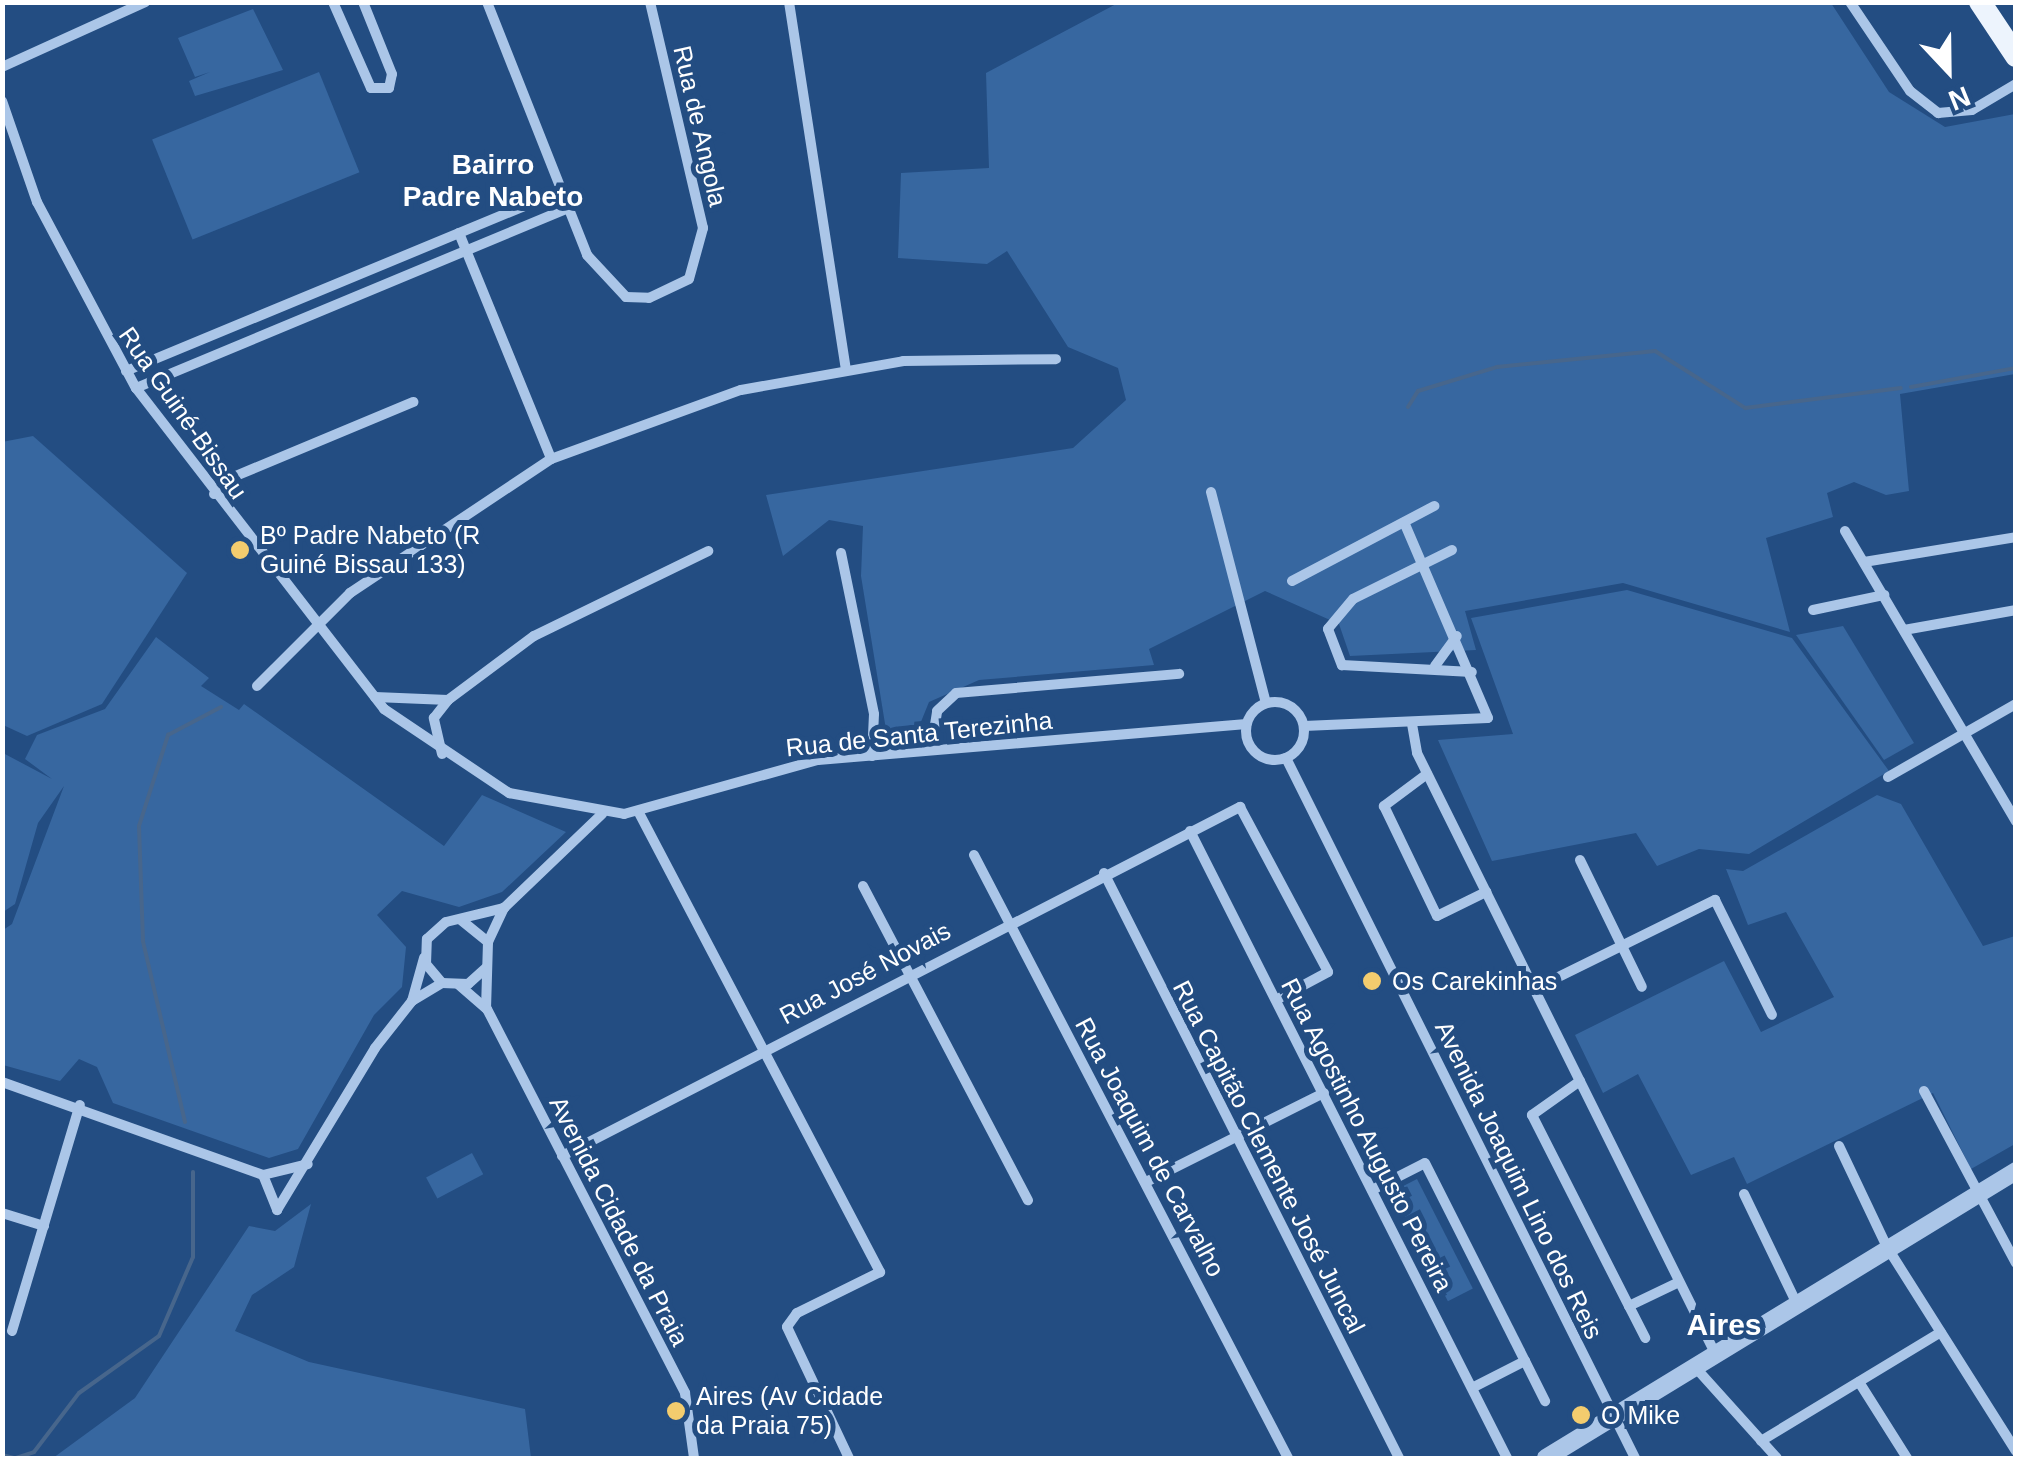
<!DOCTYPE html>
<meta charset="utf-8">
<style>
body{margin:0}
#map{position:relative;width:2018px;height:1461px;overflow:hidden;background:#234d82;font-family:Helvetica,sans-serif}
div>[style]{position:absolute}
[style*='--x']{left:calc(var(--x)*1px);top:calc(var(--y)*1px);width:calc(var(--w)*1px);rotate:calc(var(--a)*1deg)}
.green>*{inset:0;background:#3767a0;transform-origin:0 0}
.stream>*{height:4px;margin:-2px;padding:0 2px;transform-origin:2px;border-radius:2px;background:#47668c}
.minor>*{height:10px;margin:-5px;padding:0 5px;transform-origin:5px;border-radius:5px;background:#abc6e8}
.minor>.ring{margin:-5px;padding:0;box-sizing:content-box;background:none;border:10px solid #abc6e8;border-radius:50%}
.tertiary>*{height:18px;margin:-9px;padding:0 9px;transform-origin:9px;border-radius:9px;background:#abc6e8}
.primary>*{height:22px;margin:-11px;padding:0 11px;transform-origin:11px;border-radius:11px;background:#edf4fd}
.dots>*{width:28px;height:28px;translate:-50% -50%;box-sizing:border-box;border:5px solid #234d82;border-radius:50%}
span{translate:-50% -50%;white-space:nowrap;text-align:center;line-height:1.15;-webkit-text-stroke:10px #234d82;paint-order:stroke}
.street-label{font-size:25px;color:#fff}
.poi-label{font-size:25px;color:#fff}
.left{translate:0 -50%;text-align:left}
.neighbourhood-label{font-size:28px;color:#fff;font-weight:700}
.quarter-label{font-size:30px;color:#fff;font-weight:700}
.frame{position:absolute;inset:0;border:5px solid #fff;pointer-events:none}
.north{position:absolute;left:1898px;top:20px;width:100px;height:100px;-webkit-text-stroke:8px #234d82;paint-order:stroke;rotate:158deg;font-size:28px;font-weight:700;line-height:40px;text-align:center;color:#fff}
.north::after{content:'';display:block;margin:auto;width:35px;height:45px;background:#fff;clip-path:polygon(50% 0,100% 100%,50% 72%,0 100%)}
</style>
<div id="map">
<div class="green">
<div style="clip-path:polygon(1118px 3px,1831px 3px,1889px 92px,1945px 127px,2015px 114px,2015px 374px,1900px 394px,1909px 491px,1886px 495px,1854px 482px,1827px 493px,1833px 517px,1766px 538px,1790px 632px,1623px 583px,1465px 611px,1476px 650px,1350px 656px,1339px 624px,1265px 591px,1149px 649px,1154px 665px,979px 680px,929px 702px,914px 739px,887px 736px,861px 576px,863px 526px,829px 520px,783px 556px,766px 495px,1073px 448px,1126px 400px,1118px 368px,1068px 347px,1007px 251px,987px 264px,898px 258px,901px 173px,989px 168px,986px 73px)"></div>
<div style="clip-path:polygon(253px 9px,283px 70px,195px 96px,189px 81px,210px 72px,195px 77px,178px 38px)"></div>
<div style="left:319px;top:72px;width:108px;height:180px;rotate:68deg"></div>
<div style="clip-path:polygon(33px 436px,187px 573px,102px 704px,27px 736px,3px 725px,2px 442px)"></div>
<div style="clip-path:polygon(1627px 590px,1792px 638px,1889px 771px,1749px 854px,1699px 849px,1657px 866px,1636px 833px,1492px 861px,1438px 740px,1513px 734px,1471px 618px)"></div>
<div style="clip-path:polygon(1843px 626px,1914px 743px,1884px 760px,1796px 635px)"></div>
<div style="clip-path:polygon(156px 637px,209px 678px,201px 686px,239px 710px,244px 704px,444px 846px,482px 795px,566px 832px,502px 892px,459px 907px,402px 891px,377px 915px,406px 947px,402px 987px,374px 1015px,298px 1149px,269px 1158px,113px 1103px,97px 1067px,79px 1059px,60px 1081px,3px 1065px,3px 930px,12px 924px,64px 786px,38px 823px,15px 904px,3px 912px,3px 753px,52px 779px,25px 759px,37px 735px,105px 709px)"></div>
<div style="clip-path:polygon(1877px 795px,1901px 804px,1983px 946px,2015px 936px,2015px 1144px,1971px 1169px,1933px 1093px,1747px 1184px,1734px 1157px,1691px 1175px,1638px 1074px,1603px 1093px,1575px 1035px,1724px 961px,1761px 1032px,1834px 997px,1786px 912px,1748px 925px,1726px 869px,1743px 871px)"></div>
<div style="left:472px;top:1153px;width:24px;height:52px;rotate:62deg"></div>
<div style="left:1417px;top:1179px;width:123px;height:28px;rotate:63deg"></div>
<div style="clip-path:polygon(311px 1204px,294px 1267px,252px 1295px,235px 1331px,309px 1362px,525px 1409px,531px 1458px,53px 1458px,135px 1398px,249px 1226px,275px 1231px)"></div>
</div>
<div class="stream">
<div style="--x:1911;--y:387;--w:107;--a:-10.3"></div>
<div style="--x:1408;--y:407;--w:19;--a:-58"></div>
<div style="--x:1418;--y:391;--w:83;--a:-16.9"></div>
<div style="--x:1497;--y:367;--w:159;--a:-5.8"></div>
<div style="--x:1655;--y:351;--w:107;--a:32.3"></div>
<div style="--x:1745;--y:408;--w:157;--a:-7.3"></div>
<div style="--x:185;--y:1122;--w:186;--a:-103.1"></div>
<div style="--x:143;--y:941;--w:115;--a:-92"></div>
<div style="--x:139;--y:826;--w:96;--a:-72.3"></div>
<div style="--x:168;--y:735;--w:60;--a:-27.8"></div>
<div style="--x:2;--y:1455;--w:12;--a:14"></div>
<div style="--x:16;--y:1458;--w:19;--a:-18"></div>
<div style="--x:34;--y:1452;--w:74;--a:-52.7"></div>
<div style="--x:79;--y:1393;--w:98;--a:-35.5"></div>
<div style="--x:159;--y:1336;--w:86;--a:-66.7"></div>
<div style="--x:193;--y:1257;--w:85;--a:-90"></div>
</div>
<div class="minor">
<div style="--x:333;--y:2;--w:94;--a:66.2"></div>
<div style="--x:371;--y:88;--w:18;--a:0"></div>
<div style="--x:389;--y:88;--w:14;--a:-78"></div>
<div style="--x:392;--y:74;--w:78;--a:-111.9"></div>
<div style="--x:487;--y:2;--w:272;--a:68.4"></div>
<div style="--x:587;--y:255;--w:57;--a:47.1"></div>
<div style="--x:626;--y:297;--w:23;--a:2"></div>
<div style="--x:649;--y:298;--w:44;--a:-25.4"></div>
<div style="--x:689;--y:279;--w:53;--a:-74.6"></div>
<div style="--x:703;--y:228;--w:232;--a:-103.2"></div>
<div style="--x:789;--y:2;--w:373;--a:81.2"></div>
<div style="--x:1850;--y:2;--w:107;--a:56"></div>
<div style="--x:1910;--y:91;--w:36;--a:38"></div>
<div style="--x:1938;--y:113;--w:34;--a:-5"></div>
<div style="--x:1972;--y:110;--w:51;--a:-30.6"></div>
<div style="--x:2;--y:67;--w:157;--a:-24.4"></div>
<div style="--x:2;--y:101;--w:107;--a:70.9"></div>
<div style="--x:37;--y:202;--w:211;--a:62"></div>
<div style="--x:136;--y:388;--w:406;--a:52.3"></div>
<div style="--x:384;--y:709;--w:151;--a:33.9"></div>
<div style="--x:509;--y:793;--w:117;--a:10.3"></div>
<div style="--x:624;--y:814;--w:201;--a:-15.6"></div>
<div style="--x:818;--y:760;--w:430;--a:-4.8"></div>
<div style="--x:459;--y:233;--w:244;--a:67.8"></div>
<div style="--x:126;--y:371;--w:471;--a:-22.5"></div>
<div style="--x:136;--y:388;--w:468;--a:-22.6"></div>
<div style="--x:1211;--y:492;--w:218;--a:75.4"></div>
<div style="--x:214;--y:494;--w:18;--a:-49"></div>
<div style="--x:226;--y:480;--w:203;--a:-22.6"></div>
<div style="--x:1845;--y:531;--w:337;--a:59.5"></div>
<div style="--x:1452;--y:550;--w:110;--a:153.7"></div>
<div style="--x:1353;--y:599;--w:39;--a:130"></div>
<div style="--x:1328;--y:629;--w:39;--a:69"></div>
<div style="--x:1342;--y:665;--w:130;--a:3.1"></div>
<div style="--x:841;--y:553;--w:164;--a:78.4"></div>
<div style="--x:874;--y:714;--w:42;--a:92.7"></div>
<div style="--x:1864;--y:562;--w:154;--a:-9.3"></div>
<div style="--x:1292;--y:581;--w:161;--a:-27.8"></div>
<div style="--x:1813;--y:610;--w:73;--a:-11.9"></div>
<div style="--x:1904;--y:630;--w:114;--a:-10.1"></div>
<div style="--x:1435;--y:666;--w:37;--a:-54"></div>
<div style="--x:257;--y:686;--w:132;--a:-45"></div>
<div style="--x:350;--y:593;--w:242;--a:-33.7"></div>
<div style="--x:551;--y:459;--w:202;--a:-20"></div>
<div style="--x:741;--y:390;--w:165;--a:-10.1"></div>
<div style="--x:903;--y:361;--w:153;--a:-0.7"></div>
<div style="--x:375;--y:697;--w:73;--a:2.4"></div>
<div class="ring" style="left:1246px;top:702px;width:48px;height:48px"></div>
<div style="--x:1412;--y:724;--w:29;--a:80"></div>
<div style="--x:1417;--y:753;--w:672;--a:63.59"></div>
<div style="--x:1304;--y:726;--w:184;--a:-2.5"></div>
<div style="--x:1488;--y:718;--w:213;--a:-113.2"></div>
<div style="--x:931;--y:750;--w:39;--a:-81"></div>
<div style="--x:937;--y:711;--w:26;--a:-43"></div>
<div style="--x:956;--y:693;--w:224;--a:-4.9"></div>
<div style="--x:442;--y:754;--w:37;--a:-103"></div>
<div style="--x:434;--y:718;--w:23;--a:-52"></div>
<div style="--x:448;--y:700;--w:107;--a:-36.7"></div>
<div style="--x:534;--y:636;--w:194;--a:-26"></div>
<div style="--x:1286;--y:758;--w:782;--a:63.5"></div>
<div style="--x:1427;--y:774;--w:54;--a:143.3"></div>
<div style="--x:1384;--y:806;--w:122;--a:64.3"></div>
<div style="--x:1437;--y:916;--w:55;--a:-26.1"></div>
<div style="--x:1888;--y:777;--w:147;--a:-29.7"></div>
<div style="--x:638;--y:811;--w:521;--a:62.3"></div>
<div style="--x:880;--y:1272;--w:93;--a:153.7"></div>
<div style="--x:797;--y:1313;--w:17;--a:126"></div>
<div style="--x:787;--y:1327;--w:145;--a:64.7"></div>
<div style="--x:1190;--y:831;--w:703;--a:63.18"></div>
<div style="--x:974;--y:855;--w:680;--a:62.49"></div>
<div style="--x:1580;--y:860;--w:141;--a:64"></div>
<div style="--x:1104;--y:873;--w:655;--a:63.24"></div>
<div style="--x:863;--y:886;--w:355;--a:62.3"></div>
<div style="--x:461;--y:920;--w:35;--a:39"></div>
<div style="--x:488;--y:942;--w:66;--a:91.7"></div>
<div style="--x:488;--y:942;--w:38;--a:-65"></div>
<div style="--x:504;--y:908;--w:136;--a:-43.8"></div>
<div style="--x:487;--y:967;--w:25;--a:138"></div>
<div style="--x:468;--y:984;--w:26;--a:-178"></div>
<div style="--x:442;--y:983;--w:25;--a:-130"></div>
<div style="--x:426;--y:964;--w:25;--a:-88"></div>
<div style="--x:427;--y:939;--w:25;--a:-42"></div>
<div style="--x:446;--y:922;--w:60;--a:-13.6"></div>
<div style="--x:459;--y:985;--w:37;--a:41"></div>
<div style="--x:487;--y:1009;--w:432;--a:62.7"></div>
<div style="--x:685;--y:1393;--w:66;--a:82.1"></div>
<div style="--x:1534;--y:989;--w:202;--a:-26.2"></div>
<div style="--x:1715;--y:900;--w:128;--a:63.6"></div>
<div style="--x:412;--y:1001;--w:45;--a:-74.4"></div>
<div style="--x:1580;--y:1081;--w:59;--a:144.7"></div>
<div style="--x:1532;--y:1115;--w:214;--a:63.1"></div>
<div style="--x:1629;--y:1306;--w:55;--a:-25.6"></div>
<div style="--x:2;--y:1082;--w:277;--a:19.6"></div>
<div style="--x:263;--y:1175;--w:46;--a:-13.7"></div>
<div style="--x:1924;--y:1091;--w:195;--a:61.9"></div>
<div style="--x:1839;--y:1146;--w:112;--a:64.6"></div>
<div style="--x:1887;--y:1247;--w:241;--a:57.7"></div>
<div style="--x:562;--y:1156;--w:763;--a:-27.24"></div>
<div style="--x:1240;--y:807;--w:187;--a:61.9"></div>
<div style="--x:1328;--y:972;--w:59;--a:151.7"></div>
<div style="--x:263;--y:1175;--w:38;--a:68"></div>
<div style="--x:1146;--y:1182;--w:199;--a:-26.6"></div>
<div style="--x:1372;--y:1190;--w:59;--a:-27"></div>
<div style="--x:1425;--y:1163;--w:222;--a:63.2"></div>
<div style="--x:1525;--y:1361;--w:59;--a:153"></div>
<div style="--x:1744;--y:1194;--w:120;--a:64.3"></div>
<div style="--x:277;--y:1210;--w:189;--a:-58.8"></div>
<div style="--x:375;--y:1048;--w:60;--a:-51.8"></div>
<div style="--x:412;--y:1001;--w:35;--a:-31"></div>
<div style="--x:2;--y:1213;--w:44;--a:17.2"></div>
<div style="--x:1629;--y:1306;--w:36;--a:63"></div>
<div style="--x:12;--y:1331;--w:236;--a:-73.3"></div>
<div style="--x:1525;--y:1361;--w:45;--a:63.4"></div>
<div style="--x:1695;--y:1367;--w:122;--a:48"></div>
<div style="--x:1859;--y:1382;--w:90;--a:57.7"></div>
<div style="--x:1761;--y:1441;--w:210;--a:-31.2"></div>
</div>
<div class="tertiary">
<div style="--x:1546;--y:1458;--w:551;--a:-31.41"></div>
</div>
<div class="primary">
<div style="--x:1980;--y:2;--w:65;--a:56.3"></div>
</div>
<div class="dots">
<div style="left:240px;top:550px;background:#f3cc6e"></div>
<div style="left:1372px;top:981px;background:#f3cc6e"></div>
<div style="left:676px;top:1411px;background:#f3cc6e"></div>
<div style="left:1581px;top:1415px;background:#f3cc6e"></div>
</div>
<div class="street-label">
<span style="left:700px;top:126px;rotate:77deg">Rua de Angola</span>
<span style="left:183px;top:413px;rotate:55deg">Rua Guiné-Bissau</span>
<span style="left:919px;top:734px;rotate:-6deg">Rua de Santa Terezinha</span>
<span style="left:865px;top:973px;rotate:-28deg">Rua José Novais</span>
<span style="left:1367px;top:1135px;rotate:63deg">Rua Agostinho Augusto Pereira</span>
<span style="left:1150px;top:1147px;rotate:62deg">Rua Joaquim de Carvalho</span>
<span style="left:1269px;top:1157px;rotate:63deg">Rua Capitão Clemente José Juncal</span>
<span style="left:1519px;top:1180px;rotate:64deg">Avenida Joaquim Lino dos Reis</span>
<span style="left:619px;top:1221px;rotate:63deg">Avenida Cidade da Praia</span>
</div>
<div class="poi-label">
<span class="left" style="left:260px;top:550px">Bº Padre Nabeto (R<br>Guiné Bissau 133)</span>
<span class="left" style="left:1392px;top:981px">Os Carekinhas</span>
<span class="left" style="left:696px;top:1411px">Aires (Av Cidade<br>da Praia 75)</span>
<span class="left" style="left:1601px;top:1415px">O Mike</span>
</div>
<div class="neighbourhood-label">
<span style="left:493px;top:181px">Bairro<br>Padre Nabeto</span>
</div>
<div class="quarter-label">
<span style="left:1724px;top:1325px">Aires</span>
</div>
<div class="frame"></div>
<div class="north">N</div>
</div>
